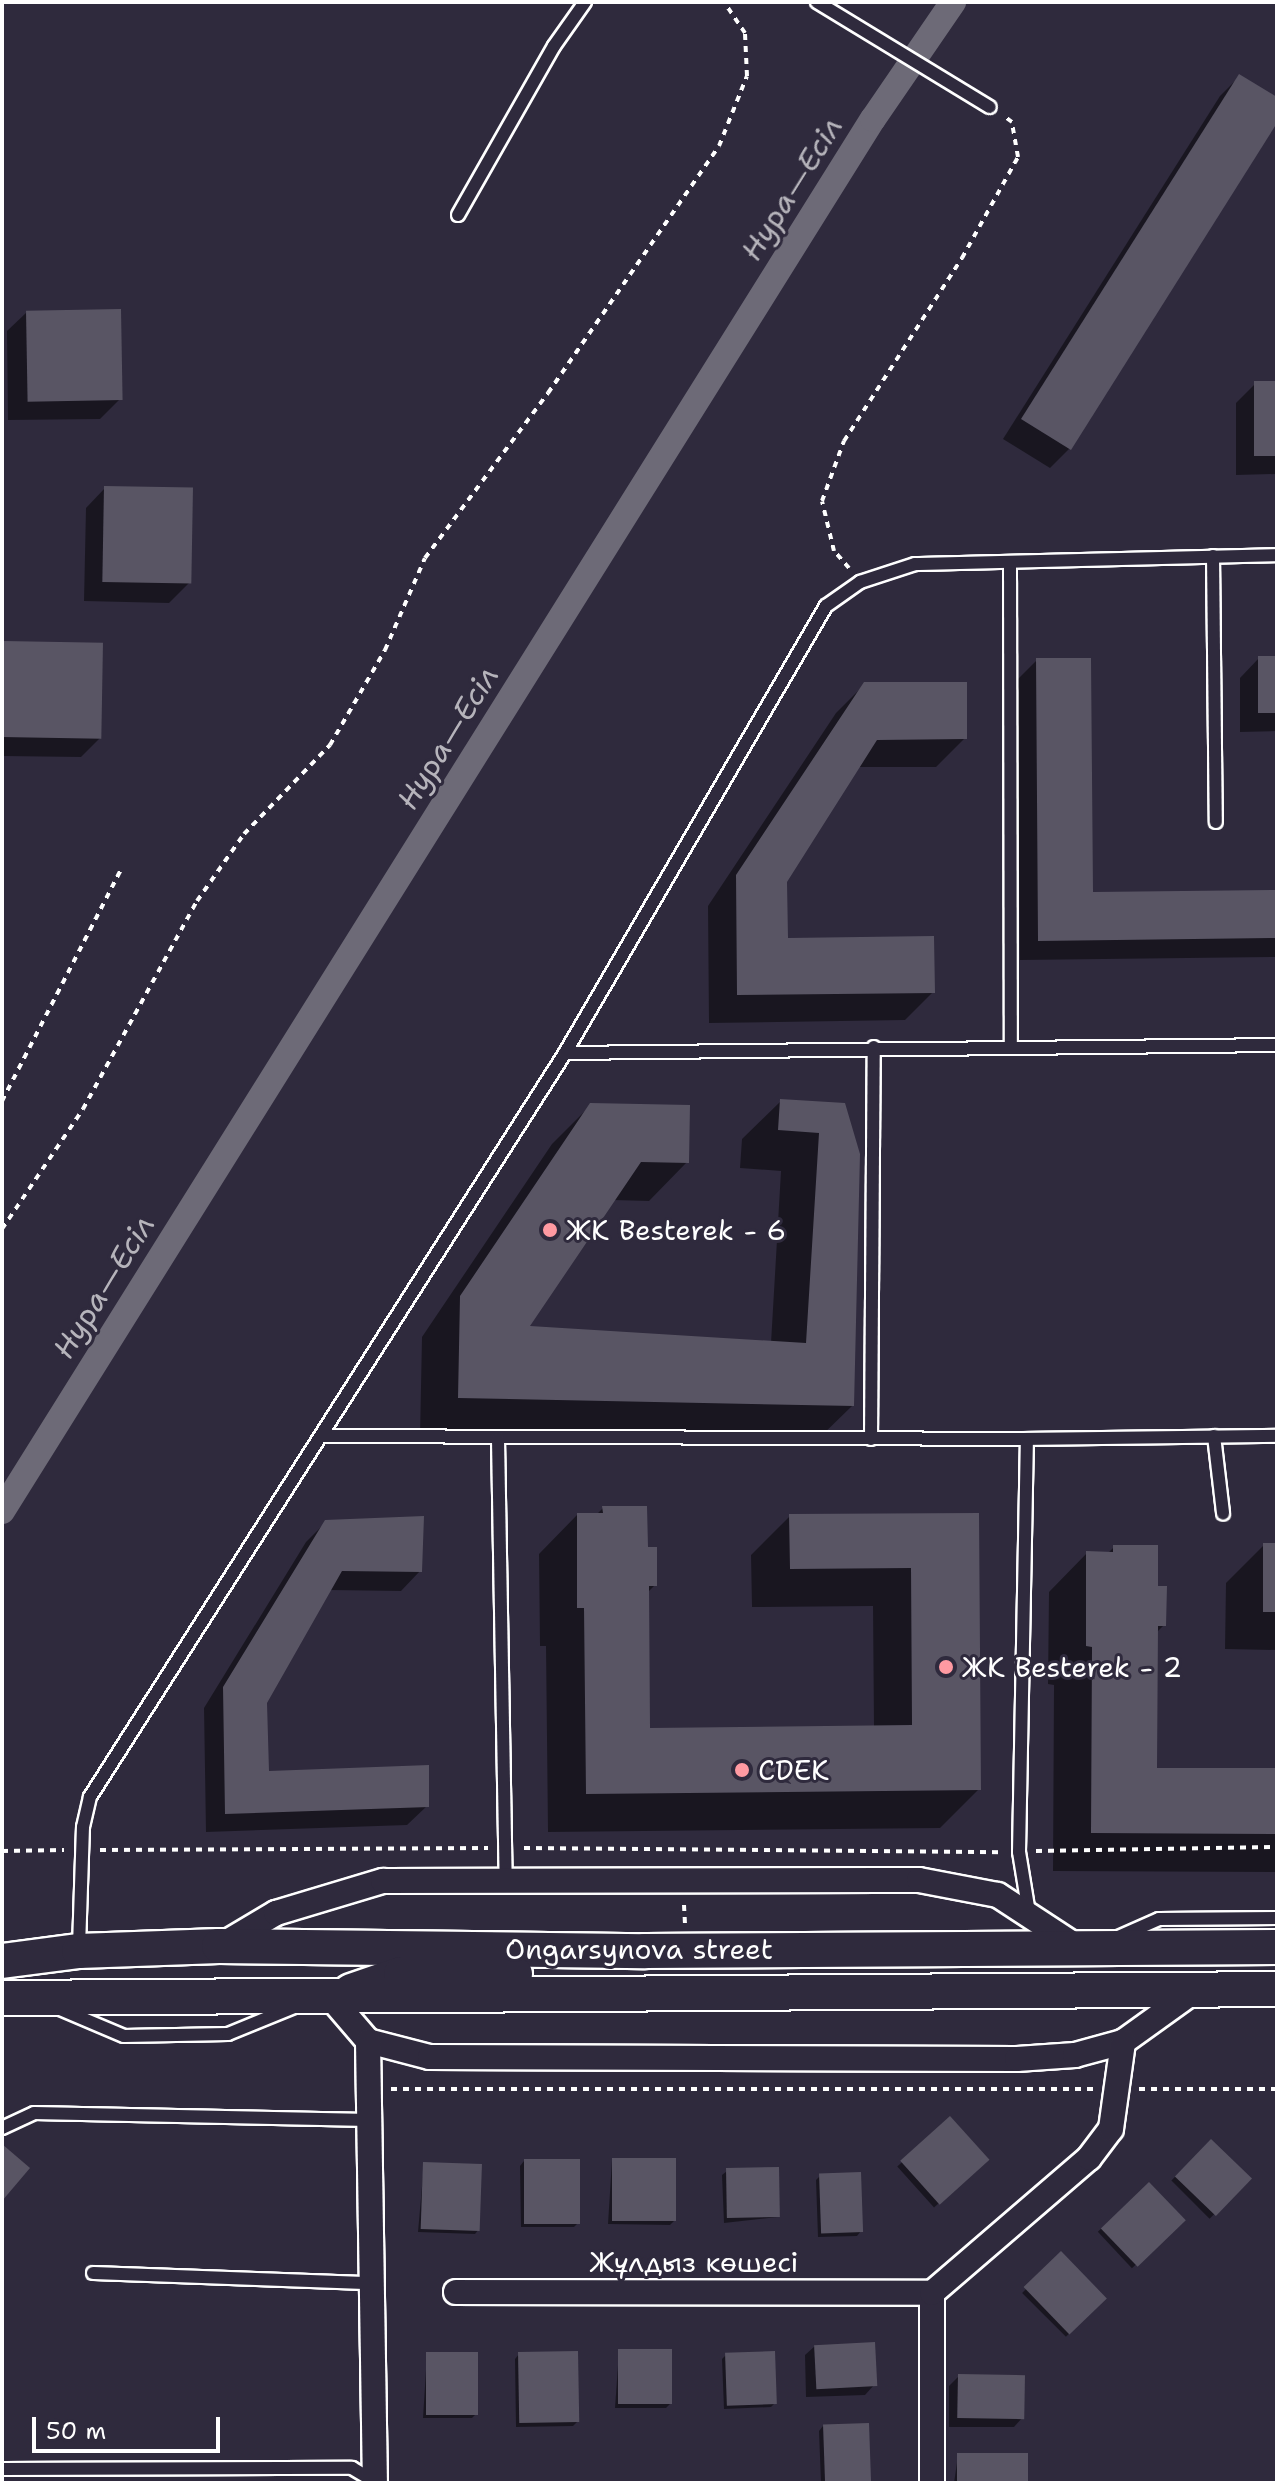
<!DOCTYPE html>
<meta charset="utf-8">
<style>
body{margin:0}
#map{position:relative;width:1279px;height:2485px;overflow:hidden;background:#2f2a3d;font-family:"Shantell Sans",sans-serif}
div>[style]{position:absolute}
[style*='--x']{left:calc(var(--x)*1px);top:calc(var(--y)*1px);width:calc(var(--w)*1px);rotate:calc(var(--a)*1deg)}
.shadow>*{inset:0;background:#0007;transform-origin:0 0}
.canal>*{height:26px;margin:-13px;padding:0 13px;transform-origin:13px;border-radius:13px;background:#6d6a77}
.building>*{inset:0;background:#595564;transform-origin:0 0}
.path>*{height:4px;margin-top:-2px;transform-origin:0;background:repeating-linear-gradient(90deg,#fff 0 6px,transparent 0 12px)}
.roads{filter:drop-shadow(2px 0 #fff) drop-shadow(-2px 0 #fff) drop-shadow(0 2px #fff) drop-shadow(0 -2px #fff)}
.lane>*{height:12px;margin:-6px;padding:0 6px;transform-origin:6px;border-radius:6px;background:#2f2a3d}
.street>*{height:24px;margin:-12px;padding:0 12px;transform-origin:12px;border-radius:12px;background:#2f2a3d}
.secondary>*{height:34px;margin:-17px;padding:0 17px;transform-origin:17px;border-radius:17px;background:#2f2a3d}
.dots>*{width:22px;height:22px;translate:-50% -50%;box-sizing:border-box;border:4px solid #2f2a3d;border-radius:50%}
span{translate:-50% -50%;white-space:nowrap;text-align:center;line-height:1.15;-webkit-text-stroke:6px #2f2a3d;paint-order:stroke}
.poi-label{font-size:28px;color:#fff}
.left{translate:0 -50%;text-align:left}
.street-label{font-size:28px;color:#fff}
.water-label{font-size:30px;color:#b6b4bb;font-style:italic}
.frame{position:absolute;inset:0;border:4px solid #fff;pointer-events:none}
.scale{position:absolute;left:32px;top:2417px;width:188px;height:36px;box-sizing:border-box;border:4px solid #fff;border-top:0;padding-left:10px;font-size:24px;line-height:28px;white-space:nowrap;color:#fff;-webkit-text-stroke:6px #2f2a3d;paint-order:stroke}
</style>
<div id="map">
<div class="shadow">
<div style="clip-path:polygon(1240px 76px,1277px 100px,1277px 119px,1069px 449px,1050px 468px,1003px 439px,1220px 96px)"></div>
<div style="clip-path:polygon(27px 312px,120px 399px,100px 419px,8px 420px,7px 331px)"></div>
<div style="clip-path:polygon(1277px 383px,1277px 474px,1236px 475px,1236px 403px,1255px 384px)"></div>
<div style="clip-path:polygon(105px 488px,189px 583px,169px 603px,84px 601px,86px 508px)"></div>
<div style="clip-path:polygon(4px 643px,101px 737px,81px 757px,2px 756px)"></div>
<div style="clip-path:polygon(1259px 658px,1277px 658px,1277px 731px,1240px 732px,1240px 678px)"></div>
<div style="clip-path:polygon(1037px 660px,1091px 894px,1277px 892px,1277px 957px,1020px 960px,1017px 680px)"></div>
<div style="clip-path:polygon(865px 684px,965px 738px,936px 767px,858px 767px,785px 882px,786px 940px,933px 992px,905px 1020px,709px 1023px,708px 906px,836px 713px)"></div>
<div style="clip-path:polygon(781px 1101px,844px 1105px,852px 1406px,813px 1444px,420px 1436px,422px 1337px,552px 1144px,591px 1105px,687px 1162px,649px 1201px,613px 1200px,526px 1328px,771px 1343px,781px 1171px,740px 1168px,742px 1139px)"></div>
<div style="clip-path:polygon(603px 1508px,646px 1549px,655px 1585px,647px 1593px,648px 1730px,874px 1728px,873px 1606px,752px 1607px,751px 1555px,790px 1516px,977px 1515px,979px 1789px,940px 1828px,548px 1832px,546px 1646px,540px 1646px,539px 1554px,577px 1515px,596px 1515px)"></div>
<div style="clip-path:polygon(326px 1522px,420px 1571px,401px 1591px,329px 1590px,265px 1702px,267px 1773px,427px 1806px,407px 1825px,206px 1832px,204px 1708px,306px 1542px)"></div>
<div style="clip-path:polygon(1264px 1545px,1277px 1545px,1277px 1650px,1225px 1649px,1226px 1583px)"></div>
<div style="clip-path:polygon(1114px 1547px,1156px 1588px,1164px 1625px,1156px 1633px,1155px 1770px,1277px 1770px,1277px 1872px,1053px 1871px,1054px 1685px,1048px 1684px,1049px 1592px,1087px 1553px,1107px 1554px)"></div>
<div style="left:950px;top:2119px;width:55px;height:71px;rotate:48deg"></div>
<div style="left:1211px;top:2141px;width:54px;height:56px;rotate:45deg"></div>
<div style="clip-path:polygon(612px 2160px,674px 2221px,670px 2225px,608px 2224px)"></div>
<div style="clip-path:polygon(524px 2161px,578px 2223px,574px 2227px,521px 2227px,520px 2166px)"></div>
<div style="clip-path:polygon(424px 2164px,479px 2229px,475px 2234px,418px 2232px)"></div>
<div style="clip-path:polygon(727px 2171px,778px 2217px,724px 2223px,722px 2175px)"></div>
<div style="clip-path:polygon(820px 2176px,861px 2231px,857px 2236px,818px 2237px,816px 2180px)"></div>
<div style="left:1149px;top:2184px;width:50px;height:70px;rotate:47deg"></div>
<div style="left:1061px;top:2254px;width:62px;height:55px;rotate:45deg"></div>
<div style="clip-path:polygon(815px 2346px,874px 2385px,865px 2395px,806px 2397px,805px 2355px)"></div>
<div style="clip-path:polygon(619px 2351px,671px 2403px,666px 2408px,615px 2408px)"></div>
<div style="clip-path:polygon(427px 2354px,476px 2414px,472px 2418px,423px 2418px)"></div>
<div style="clip-path:polygon(519px 2354px,577px 2422px,573px 2426px,516px 2427px,515px 2359px)"></div>
<div style="clip-path:polygon(726px 2355px,775px 2403px,771px 2407px,724px 2409px,722px 2359px)"></div>
<div style="clip-path:polygon(959px 2376px,1023px 2417px,1014px 2427px,949px 2427px,949px 2386px)"></div>
<div style="clip-path:polygon(823px 2426px,869px 2480px,866px 2483px,821px 2483px,819px 2431px)"></div>
<div style="clip-path:polygon(958px 2456px,1026px 2483px,954px 2483px)"></div>
</div>
<div class="canal">
<div style="--x:2;--y:1511;--w:1642;--a:-57.97"></div>
<div style="--x:873;--y:119;--w:142;--a:-55.6"></div>
</div>
<div class="building">
<div style="clip-path:polygon(1239px 74px,1277px 97px,1277px 123px,1071px 450px,1021px 419px)"></div>
<div style="left:121px;top:309px;width:91px;height:95px;rotate:89deg"></div>
<div style="left:1277px;top:381px;width:75px;height:23px;rotate:90deg"></div>
<div style="left:104px;top:486px;width:89px;height:96px;rotate:1deg"></div>
<div style="left:3px;top:641px;width:100px;height:96px;rotate:1deg"></div>
<div style="left:1258px;top:656px;width:19px;height:57px"></div>
<div style="clip-path:polygon(1036px 658px,1091px 658px,1093px 892px,1277px 890px,1277px 938px,1038px 941px)"></div>
<div style="clip-path:polygon(864px 682px,967px 682px,967px 739px,877px 740px,787px 882px,788px 938px,934px 936px,935px 993px,737px 995px,736px 875px)"></div>
<div style="clip-path:polygon(780px 1099px,845px 1103px,860px 1154px,854px 1406px,458px 1398px,460px 1296px,590px 1103px,690px 1105px,689px 1163px,641px 1162px,530px 1326px,806px 1343px,819px 1133px,778px 1130px)"></div>
<div style="clip-path:polygon(602px 1506px,647px 1506px,648px 1547px,657px 1547px,657px 1586px,649px 1586px,650px 1728px,912px 1725px,911px 1568px,790px 1569px,789px 1514px,979px 1513px,981px 1790px,586px 1794px,584px 1608px,577px 1608px,577px 1513px,603px 1513px)"></div>
<div style="clip-path:polygon(424px 1516px,422px 1572px,342px 1571px,267px 1703px,269px 1771px,429px 1765px,429px 1807px,225px 1814px,223px 1687px,325px 1520px)"></div>
<div style="left:1263px;top:1543px;width:14px;height:69px"></div>
<div style="clip-path:polygon(1113px 1545px,1158px 1545px,1158px 1586px,1167px 1586px,1166px 1626px,1158px 1626px,1157px 1768px,1277px 1768px,1277px 1834px,1091px 1833px,1092px 1647px,1086px 1646px,1086px 1551px,1113px 1552px)"></div>
<div style="left:950px;top:2116px;width:59px;height:67px;rotate:48deg"></div>
<div style="left:1211px;top:2139px;width:57px;height:52px;rotate:44deg"></div>
<div style="clip-path:polygon(2px 2144px,30px 2168px,2px 2201px)"></div>
<div style="left:612px;top:2158px;width:64px;height:63px"></div>
<div style="left:524px;top:2159px;width:56px;height:65px"></div>
<div style="left:423px;top:2162px;width:59px;height:67px;rotate:2deg"></div>
<div style="left:779px;top:2167px;width:50px;height:53px;rotate:89deg"></div>
<div style="left:861px;top:2172px;width:60px;height:42px;rotate:88deg"></div>
<div style="left:1149px;top:2182px;width:53px;height:67px;rotate:46deg"></div>
<div style="left:1061px;top:2251px;width:66px;height:52px;rotate:46deg"></div>
<div style="left:875px;top:2342px;width:44px;height:61px;rotate:87deg"></div>
<div style="left:618px;top:2349px;width:54px;height:55px"></div>
<div style="left:578px;top:2351px;width:71px;height:60px;rotate:89deg"></div>
<div style="left:775px;top:2351px;width:53px;height:50px;rotate:88deg"></div>
<div style="left:426px;top:2352px;width:52px;height:63px"></div>
<div style="left:958px;top:2374px;width:67px;height:44px;rotate:1deg"></div>
<div style="left:869px;top:2423px;width:58px;height:46px;rotate:88deg"></div>
<div style="left:1028px;top:2453px;width:30px;height:71px;rotate:90deg"></div>
</div>
<div class="path">
<div style="--x:849;--y:568;--w:23;--a:-131"></div>
<div style="--x:834;--y:551;--w:51;--a:-103.5"></div>
<div style="--x:822;--y:501;--w:64;--a:-69.9"></div>
<div style="--x:844;--y:441;--w:218;--a:-57.2"></div>
<div style="--x:962;--y:258;--w:115;--a:-61"></div>
<div style="--x:1018;--y:157;--w:36;--a:-100"></div>
<div style="--x:1012;--y:122;--w:9;--a:-144"></div>
<div style="--x:2;--y:1101;--w:262;--a:-62.8"></div>
<div style="--x:2;--y:1229;--w:145;--a:-56"></div>
<div style="--x:83;--y:1109;--w:237;--a:-61.3"></div>
<div style="--x:197;--y:901;--w:82;--a:-55"></div>
<div style="--x:244;--y:834;--w:124;--a:-46"></div>
<div style="--x:330;--y:745;--w:110;--a:-59.9"></div>
<div style="--x:385;--y:650;--w:100;--a:-66.5"></div>
<div style="--x:425;--y:558;--w:206;--a:-53.3"></div>
<div style="--x:548;--y:393;--w:300;--a:-55.3"></div>
<div style="--x:719;--y:146;--w:75;--a:-68.2"></div>
<div style="--x:747;--y:76;--w:43;--a:-92.7"></div>
<div style="--x:745;--y:33;--w:37;--a:-124"></div>
<div style="--x:524;--y:1848;--w:480;--a:0.5"></div>
<div style="--x:100;--y:1850;--w:388;--a:-0.3"></div>
<div style="--x:2;--y:1851;--w:62;--a:-0.9"></div>
<div style="--x:1036;--y:1851;--w:241;--a:-1"></div>
<div style="--x:684;--y:1905;--w:19;--a:87"></div>
<div style="--x:391;--y:2089;--w:703;--a:0"></div>
<div style="--x:1139;--y:2089;--w:138;--a:0"></div>
</div>
<div class="roads">
<div class="lane">
<div style="--x:817;--y:2;--w:202;--a:31.3"></div>
<div style="--x:458;--y:215;--w:194;--a:-60.4"></div>
<div style="--x:554;--y:46;--w:54;--a:-54.8"></div>
<div style="--x:1213;--y:556;--w:266;--a:89.4"></div>
<div style="--x:1010;--y:562;--w:483;--a:89.9"></div>
<div style="--x:565;--y:1053;--w:712;--a:-0.64"></div>
<div style="--x:324;--y:1436;--w:703;--a:0.24"></div>
<div style="--x:1214;--y:1436;--w:78;--a:83.3"></div>
<div style="--x:498;--y:1439;--w:444;--a:89"></div>
<div style="--x:871;--y:1439;--w:392;--a:-89.6"></div>
<div style="--x:1029;--y:1913;--w:62;--a:-99.3"></div>
<div style="--x:1019;--y:1852;--w:413;--a:-88.9"></div>
<div style="--x:1027;--y:1439;--w:250;--a:-0.7"></div>
<div style="--x:1116;--y:1938;--w:47;--a:-23.8"></div>
<div style="--x:1159;--y:1919;--w:118;--a:-0.5"></div>
<div style="--x:79;--y:1947;--w:120;--a:-88.1"></div>
<div style="--x:83;--y:1827;--w:31;--a:-77"></div>
<div style="--x:90;--y:1797;--w:883;--a:-57.44"></div>
<div style="--x:565;--y:1053;--w:518;--a:-59.72"></div>
<div style="--x:826;--y:606;--w:42;--a:-35.2"></div>
<div style="--x:860;--y:582;--w:58;--a:-18.1"></div>
<div style="--x:915;--y:564;--w:362;--a:-1.4"></div>
<div style="--x:60;--y:2009;--w:69;--a:22.9"></div>
<div style="--x:124;--y:2036;--w:104;--a:-1.1"></div>
<div style="--x:228;--y:2034;--w:71;--a:-22.2"></div>
<div style="--x:2;--y:2128;--w:35;--a:-25"></div>
<div style="--x:34;--y:2113;--w:335;--a:1.2"></div>
<div style="--x:93;--y:2273;--w:279;--a:2.1"></div>
<div style="--x:2;--y:2469;--w:350;--a:-0.2"></div>
<div style="--x:352;--y:2468;--w:27;--a:31"></div>
</div>
<div class="street">
<div style="--x:222;--y:1945;--w:63;--a:-30.7"></div>
<div style="--x:276;--y:1913;--w:112;--a:-16.7"></div>
<div style="--x:383;--y:1881;--w:536;--a:-0.11"></div>
<div style="--x:919;--y:1880;--w:80;--a:10.8"></div>
<div style="--x:998;--y:1895;--w:97;--a:33.2"></div>
<div style="--x:332;--y:1999;--w:55;--a:49.4"></div>
<div style="--x:368;--y:2041;--w:64;--a:14.5"></div>
<div style="--x:430;--y:2057;--w:587;--a:0.2"></div>
<div style="--x:1017;--y:2059;--w:58;--a:-3.9"></div>
<div style="--x:1075;--y:2055;--w:50;--a:-15.2"></div>
<div style="--x:1123;--y:2042;--w:87;--a:-35.7"></div>
<div style="--x:368;--y:2041;--w:442;--a:89.1"></div>
<div style="--x:456;--y:2292;--w:476;--a:0.1"></div>
<div style="--x:932;--y:2483;--w:190;--a:-90"></div>
<div style="--x:932;--y:2293;--w:207;--a:-40.7"></div>
<div style="--x:1089;--y:2158;--w:36;--a:-53"></div>
<div style="--x:1111;--y:2129;--w:88;--a:-82.1"></div>
</div>
<div class="secondary">
<div style="--x:2;--y:1961;--w:78;--a:-7.4"></div>
<div style="--x:79;--y:1951;--w:140;--a:-2"></div>
<div style="--x:219;--y:1946;--w:426;--a:0.7"></div>
<div style="--x:645;--y:1951;--w:632;--a:-0.36"></div>
<div style="--x:351;--y:1991;--w:53;--a:-18.8"></div>
<div style="--x:401;--y:1974;--w:114;--a:0"></div>
<div style="--x:2;--y:1998;--w:1275;--a:-0.4"></div>
</div>
</div>
<div class="dots">
<div style="left:550px;top:1230px;background:#ff9aa2"></div>
<div style="left:946px;top:1667px;background:#ff9aa2"></div>
<div style="left:742px;top:1770px;background:#ff9aa2"></div>
</div>
<div class="poi-label">
<span class="left" style="left:566px;top:1230px">ЖК Besterek - 6</span>
<span class="left" style="left:962px;top:1667px">ЖК Besterek - 2</span>
<span class="left" style="left:758px;top:1770px">CDEK</span>
</div>
<div class="street-label">
<span style="left:639px;top:1949px">Ongarsynova street</span>
<span style="left:694px;top:2262px">Жұлдыз көшесі</span>
</div>
<div class="water-label">
<span style="left:792px;top:189px;rotate:-58deg">Нура—Есіл</span>
<span style="left:448px;top:738px;rotate:-58deg">Нура—Есіл</span>
<span style="left:104px;top:1287px;rotate:-58deg">Нура—Есіл</span>
</div>
<div class="frame"></div>
<div class="scale">50 m</div>
</div>
